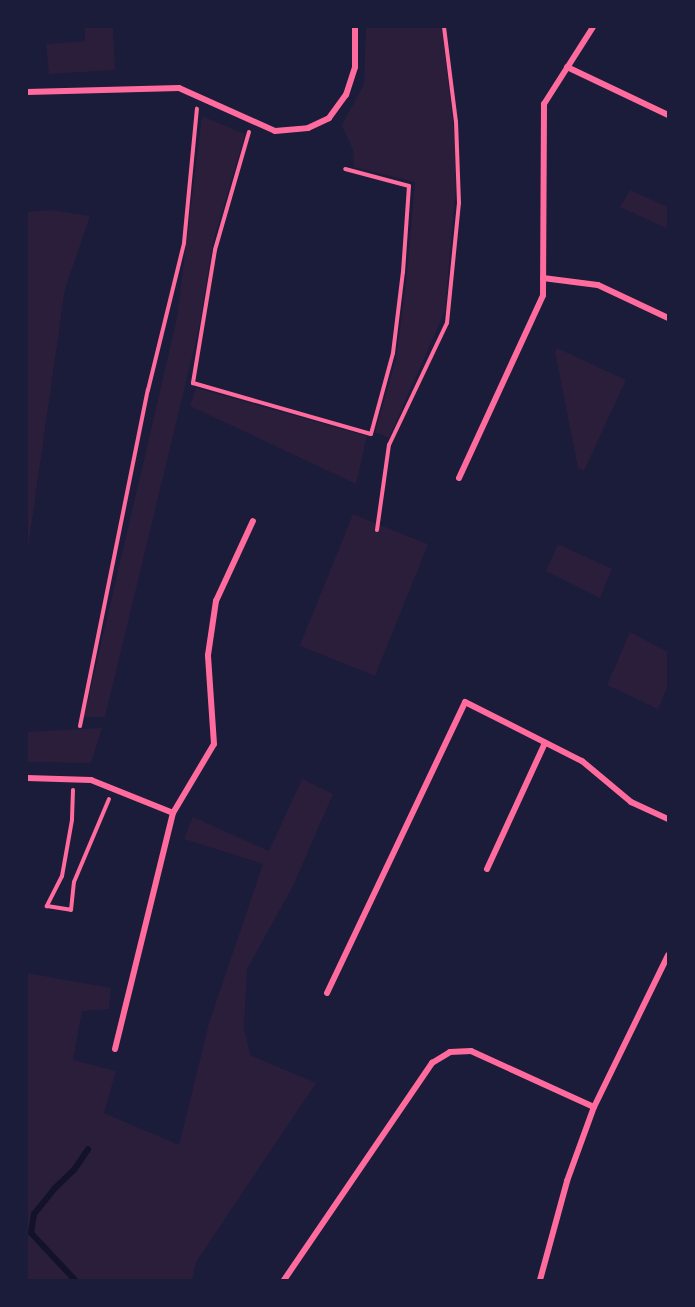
<!DOCTYPE html>
<style>
body{margin:0}
#map{position:relative;width:695px;height:1307px;overflow:hidden;background:#1b1b3a;font-family:"Roboto Serif",serif}
div>[style]{position:absolute}
[style*='--x']{left:calc(var(--x)*1px);top:calc(var(--y)*1px);width:calc(var(--w)*1px);rotate:calc(var(--a)*1deg)}
.green>*{inset:0;background:#2a1e3b;transform-origin:0 0}
.stream>*{height:6px;margin:-3px;padding:0 3px;transform-origin:3px;border-radius:3px;background:#12122b}
.path>*{height:4px;margin:-2px;padding:0 2px;transform-origin:2px;border-radius:2px;background:#ff6b9d}
.minor>*{height:6px;margin:-3px;padding:0 3px;transform-origin:3px;border-radius:3px;background:#ff6b9d}
span{translate:-50% -50%;white-space:nowrap;text-align:center;line-height:1.15;-webkit-text-stroke:4.5px #1b1b3a;paint-order:stroke}
.frame{position:absolute;inset:0;border:28px solid #1b1b3a;pointer-events:none}
</style>
<div id="map">
<div class="green">
<div style="clip-path:polygon(85px 27px,113px 27px,115px 70px,49px 74px,46px 44px,85px 41px)"></div>
<div style="clip-path:polygon(366px 27px,442px 27px,455px 140px,456px 184px,445px 311px,389px 438px,375px 432px,396px 359px,407px 275px,415px 182px,354px 167px,353px 150px,342px 125px,364px 84px)"></div>
<div style="clip-path:polygon(202px 116px,245px 134px,213px 242px,199px 328px,105px 717px,84px 717px,177px 318px)"></div>
<div style="clip-path:polygon(630px 190px,668px 207px,668px 229px,620px 207px)"></div>
<div style="clip-path:polygon(51px 210px,90px 216px,65px 289px,27px 555px,27px 212px)"></div>
<div style="clip-path:polygon(557px 348px,626px 380px,584px 471px,578px 468px,555px 352px)"></div>
<div style="clip-path:polygon(196px 388px,367px 436px,356px 484px,190px 406px)"></div>
<div style="left:353px;top:514px;width:81px;height:142px;rotate:22deg"></div>
<div style="clip-path:polygon(560px 545px,612px 569px,600px 598px,546px 571px,557px 546px)"></div>
<div style="clip-path:polygon(630px 632px,668px 652px,668px 686px,658px 709px,607px 685px)"></div>
<div style="clip-path:polygon(102px 728px,91px 763px,27px 762px,27px 732px)"></div>
<div style="clip-path:polygon(302px 779px,333px 794px,293px 886px,247px 969px,244px 1028px,250px 1055px,316px 1083px,196px 1262px,192px 1280px,27px 1280px,27px 973px,111px 988px,109px 1009px,82px 1011px,73px 1060px,116px 1071px,104px 1113px,179px 1145px,209px 1023px,263px 864px,184px 839px,193px 817px,269px 851px)"></div>
</div>
<div class="stream">
<div style="--x:75;--y:1280;--w:64;--a:-133.1"></div>
<div style="--x:31;--y:1233;--w:19;--a:-81"></div>
<div style="--x:34;--y:1214;--w:32;--a:-51"></div>
<div style="--x:54;--y:1189;--w:28;--a:-44"></div>
<div style="--x:74;--y:1170;--w:25;--a:-56"></div>
</div>
<div class="path">
<div style="--x:249;--y:132;--w:123;--a:106.1"></div>
<div style="--x:215;--y:250;--w:135;--a:99.4"></div>
<div style="--x:193;--y:383;--w:185;--a:16"></div>
<div style="--x:371;--y:434;--w:84;--a:-74.8"></div>
<div style="--x:393;--y:353;--w:82;--a:-83"></div>
<div style="--x:403;--y:272;--w:86;--a:-86"></div>
<div style="--x:409;--y:186;--w:66;--a:-165.1"></div>
<div style="--x:377;--y:530;--w:86;--a:-82"></div>
<div style="--x:389;--y:445;--w:135;--a:-64.6"></div>
<div style="--x:447;--y:323;--w:121;--a:-84.3"></div>
<div style="--x:459;--y:203;--w:81;--a:-92.1"></div>
<div style="--x:456;--y:122;--w:96;--a:-97.2"></div>
<div style="--x:80;--y:726;--w:343;--a:-78.6"></div>
<div style="--x:148;--y:390;--w:151;--a:-76.2"></div>
<div style="--x:184;--y:243;--w:135;--a:-84.5"></div>
<div style="--x:73;--y:790;--w:30;--a:92"></div>
<div style="--x:72;--y:820;--w:57;--a:100.1"></div>
<div style="--x:62;--y:876;--w:34;--a:117"></div>
<div style="--x:47;--y:906;--w:24;--a:9"></div>
<div style="--x:71;--y:910;--w:28;--a:-84"></div>
<div style="--x:74;--y:882;--w:90;--a:-67.1"></div>
</div>
<div class="minor">
<div style="--x:567;--y:67;--w:112;--a:25.4"></div>
<div style="--x:27;--y:92;--w:152;--a:-1.5"></div>
<div style="--x:179;--y:88;--w:105;--a:24.1"></div>
<div style="--x:275;--y:131;--w:33;--a:-5"></div>
<div style="--x:308;--y:128;--w:23;--a:-25"></div>
<div style="--x:329;--y:118;--w:29;--a:-54"></div>
<div style="--x:346;--y:95;--w:29;--a:-72"></div>
<div style="--x:355;--y:67;--w:40;--a:-90"></div>
<div style="--x:543;--y:278;--w:55;--a:7.3"></div>
<div style="--x:598;--y:285;--w:77;--a:25.2"></div>
<div style="--x:459;--y:478;--w:201;--a:-65.3"></div>
<div style="--x:543;--y:295;--w:191;--a:-89.7"></div>
<div style="--x:544;--y:104;--w:91;--a:-57.5"></div>
<div style="--x:27;--y:778;--w:64;--a:1.8"></div>
<div style="--x:91;--y:780;--w:88;--a:21.9"></div>
<div style="--x:487;--y:869;--w:139;--a:-65.3"></div>
<div style="--x:327;--y:993;--w:322;--a:-64.6"></div>
<div style="--x:465;--y:702;--w:131;--a:26.8"></div>
<div style="--x:582;--y:761;--w:64;--a:39.9"></div>
<div style="--x:631;--y:802;--w:41;--a:24.7"></div>
<div style="--x:115;--y:1049;--w:243;--a:-76.2"></div>
<div style="--x:173;--y:813;--w:80;--a:-59.3"></div>
<div style="--x:214;--y:744;--w:89;--a:-93.9"></div>
<div style="--x:208;--y:655;--w:55;--a:-81.6"></div>
<div style="--x:216;--y:601;--w:88;--a:-65.2"></div>
<div style="--x:284;--y:1280;--w:263;--a:-55.7"></div>
<div style="--x:432;--y:1063;--w:21;--a:-31"></div>
<div style="--x:450;--y:1052;--w:21;--a:-3"></div>
<div style="--x:471;--y:1051;--w:135;--a:24.5"></div>
<div style="--x:540;--y:1280;--w:103;--a:-74.7"></div>
<div style="--x:567;--y:1181;--w:79;--a:-70"></div>
<div style="--x:594;--y:1107;--w:169;--a:-64"></div>
</div>
<div class="frame"></div>
</div>
